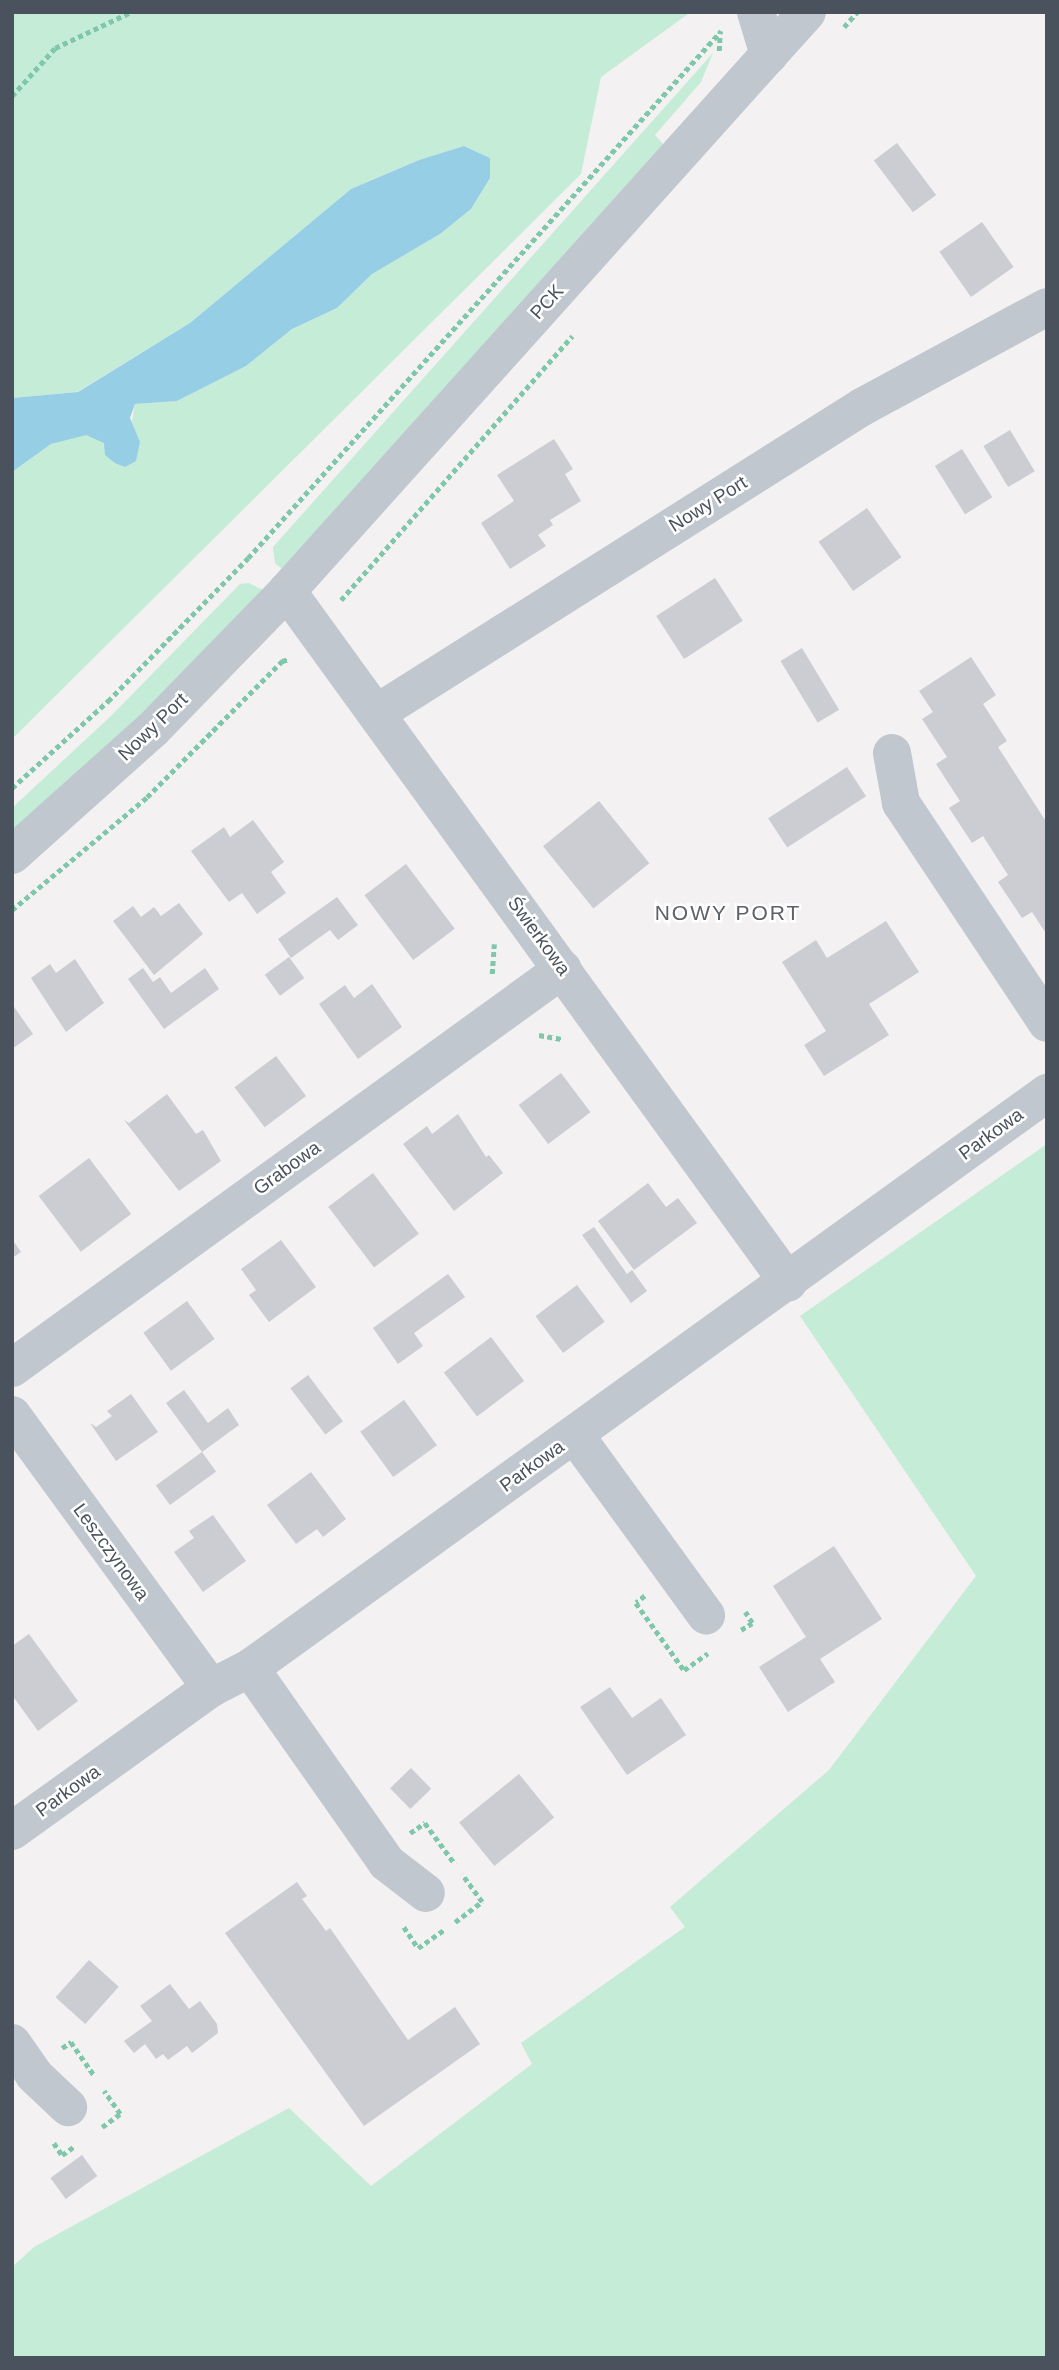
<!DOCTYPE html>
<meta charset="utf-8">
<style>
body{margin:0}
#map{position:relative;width:1059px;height:2370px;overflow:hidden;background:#f3f1f1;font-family:Helvetica,sans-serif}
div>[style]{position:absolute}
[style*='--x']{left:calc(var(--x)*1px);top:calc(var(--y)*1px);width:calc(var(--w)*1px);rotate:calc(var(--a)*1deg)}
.green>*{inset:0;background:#c4ecd7}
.water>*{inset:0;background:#96cee5}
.building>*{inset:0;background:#cbcdd3;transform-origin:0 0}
.path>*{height:4.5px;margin-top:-2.25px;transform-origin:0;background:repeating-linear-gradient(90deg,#7fc7aa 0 5px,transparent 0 8.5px)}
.minor>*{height:38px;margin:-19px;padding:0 19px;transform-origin:19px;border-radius:19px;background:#c0c7ce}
span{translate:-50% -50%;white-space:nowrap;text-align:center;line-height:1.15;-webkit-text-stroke:5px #fff;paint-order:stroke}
.street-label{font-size:19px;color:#4a535d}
.neighbourhood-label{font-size:21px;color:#5e6165;letter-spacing:2px}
.frame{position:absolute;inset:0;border:14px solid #4a535d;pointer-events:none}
</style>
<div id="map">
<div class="green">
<div style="clip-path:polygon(12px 12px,688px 14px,601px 77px,581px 174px,12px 739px,12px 472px,51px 444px,86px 434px,105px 443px,131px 427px,135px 404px,177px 401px,246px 366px,292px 329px,337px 308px,372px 274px,440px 234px,471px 209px,490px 178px,490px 158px,464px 146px,419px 160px,351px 189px,190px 323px,77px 392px,12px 398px)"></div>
<div style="clip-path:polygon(713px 53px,701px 82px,655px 135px,663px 144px,282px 569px,275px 563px,273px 547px)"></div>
<div style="clip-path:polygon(249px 583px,263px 590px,127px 730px,12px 835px,12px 808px,112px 715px,240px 584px)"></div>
<div style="clip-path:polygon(1047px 1144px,1047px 2358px,12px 2358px,12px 2267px,34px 2247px,289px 2108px,371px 2186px,532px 2064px,521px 2043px,685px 1927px,670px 1907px,829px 1770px,976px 1576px,800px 1316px)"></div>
</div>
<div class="water">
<div style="clip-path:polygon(464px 146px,490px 158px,490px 178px,471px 209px,440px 234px,372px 274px,337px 308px,292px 329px,246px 366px,177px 401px,135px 404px,130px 418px,140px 442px,136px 461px,125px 467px,115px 463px,105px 455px,104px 443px,86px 435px,51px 444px,12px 472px,12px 398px,78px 392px,190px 323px,351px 189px,419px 160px)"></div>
</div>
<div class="building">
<div style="left:897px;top:143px;width:65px;height:29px;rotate:53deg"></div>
<div style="left:982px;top:222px;width:55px;height:52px;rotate:55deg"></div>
<div style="left:1010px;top:430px;width:48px;height:31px;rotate:59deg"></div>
<div style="clip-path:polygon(554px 439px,573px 469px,565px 474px,581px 501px,550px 520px,553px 525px,538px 535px,546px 546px,510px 569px,481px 523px,514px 501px,497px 475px)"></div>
<div style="left:962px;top:449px;width:57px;height:32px;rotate:58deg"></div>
<div style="left:867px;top:508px;width:60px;height:59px;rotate:55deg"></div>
<div style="left:715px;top:578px;width:51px;height:70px;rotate:57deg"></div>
<div style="left:802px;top:648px;width:72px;height:25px;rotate:59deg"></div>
<div style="clip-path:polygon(971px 657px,996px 695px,983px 704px,1007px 741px,998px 747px,1047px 823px,1047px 935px,1032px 912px,1022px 918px,998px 882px,1008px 875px,983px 836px,972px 843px,949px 808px,960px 801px,936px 764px,947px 757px,922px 719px,933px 712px,919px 691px)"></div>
<div style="left:847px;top:767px;width:35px;height:94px;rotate:57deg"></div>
<div style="left:599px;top:801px;width:80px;height:72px;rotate:51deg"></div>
<div style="clip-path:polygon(253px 820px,284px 862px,271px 872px,286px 893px,257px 914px,242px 893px,229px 902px,191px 851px,224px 827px,230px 837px)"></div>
<div style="left:406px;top:864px;width:81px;height:52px;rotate:53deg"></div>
<div style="clip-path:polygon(337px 897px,358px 925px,338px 940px,330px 930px,291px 958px,278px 939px)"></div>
<div style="clip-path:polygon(179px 903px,203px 934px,154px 975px,113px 921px,133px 906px,141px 917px,154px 907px,161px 916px)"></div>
<div style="clip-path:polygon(886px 921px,919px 972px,869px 1004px,889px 1035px,824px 1076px,804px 1045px,826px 1031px,782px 962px,816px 940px,827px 958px)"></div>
<div style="left:289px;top:957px;width:26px;height:30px;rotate:54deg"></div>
<div style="clip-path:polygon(75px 959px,104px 1003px,66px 1032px,31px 978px,50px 964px,56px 973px)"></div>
<div style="clip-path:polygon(143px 968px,153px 982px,160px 977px,171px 993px,205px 968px,219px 989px,164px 1029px,128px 979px)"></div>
<div style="clip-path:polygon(372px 984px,402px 1027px,358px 1059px,319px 1004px,345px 985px,354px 998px)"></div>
<div style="clip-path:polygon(12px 1004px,33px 1034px,12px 1049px)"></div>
<div style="left:276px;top:1056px;width:50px;height:52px;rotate:53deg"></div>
<div style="left:561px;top:1073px;width:49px;height:53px;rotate:53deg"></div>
<div style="clip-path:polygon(167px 1094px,196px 1134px,203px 1130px,221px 1161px,179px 1191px,124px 1120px,129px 1123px)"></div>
<div style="clip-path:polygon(458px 1114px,486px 1157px,489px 1155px,503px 1173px,454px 1211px,403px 1144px,427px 1126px,432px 1134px)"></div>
<div style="left:89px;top:1158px;width:70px;height:63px;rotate:53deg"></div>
<div style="left:373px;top:1173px;width:76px;height:56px;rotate:53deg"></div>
<div style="clip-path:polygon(648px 1183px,666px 1207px,678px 1198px,697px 1223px,634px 1270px,598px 1221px)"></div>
<div style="clip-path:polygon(594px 1227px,627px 1274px,632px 1270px,647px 1291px,631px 1303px,582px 1235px)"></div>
<div style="clip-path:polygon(12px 1239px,21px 1252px,12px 1258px)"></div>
<div style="clip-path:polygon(281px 1240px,316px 1287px,269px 1322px,249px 1295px,256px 1290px,241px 1269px)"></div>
<div style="clip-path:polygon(448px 1274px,465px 1297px,414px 1333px,423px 1346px,398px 1364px,373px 1328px)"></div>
<div style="left:577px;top:1285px;width:46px;height:52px;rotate:53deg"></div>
<div style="left:187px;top:1301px;width:47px;height:54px;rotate:54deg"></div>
<div style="left:491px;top:1337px;width:55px;height:59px;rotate:53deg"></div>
<div style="left:308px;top:1375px;width:58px;height:22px;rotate:53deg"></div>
<div style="clip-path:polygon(184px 1390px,208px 1423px,228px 1408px,239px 1425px,202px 1452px,166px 1403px)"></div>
<div style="clip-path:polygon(131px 1394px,158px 1432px,116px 1461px,90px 1423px,96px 1427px,112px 1416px,107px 1411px)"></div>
<div style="left:404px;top:1400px;width:56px;height:54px;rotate:54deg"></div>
<div style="left:202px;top:1452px;width:24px;height:57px;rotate:54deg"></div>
<div style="clip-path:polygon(311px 1472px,346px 1519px,323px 1537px,317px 1529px,296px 1544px,267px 1505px)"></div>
<div style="clip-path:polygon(213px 1515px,246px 1561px,203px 1592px,174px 1552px,194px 1538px,189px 1531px)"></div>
<div style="clip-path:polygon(834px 1546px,882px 1619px,820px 1659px,835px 1682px,788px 1712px,759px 1667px,806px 1637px,773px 1586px)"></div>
<div style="clip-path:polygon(29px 1634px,78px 1701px,38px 1731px,12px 1695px,12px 1646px)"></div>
<div style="clip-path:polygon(610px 1687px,632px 1718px,661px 1698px,686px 1735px,627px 1775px,580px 1707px)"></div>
<div style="left:411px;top:1768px;width:29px;height:29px;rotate:46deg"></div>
<div style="left:519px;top:1774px;width:56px;height:77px;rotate:51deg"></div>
<div style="clip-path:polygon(297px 1882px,307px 1896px,302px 1899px,326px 1931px,330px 1928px,408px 2040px,455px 2007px,480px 2044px,364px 2126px,225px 1933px)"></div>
<div style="left:89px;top:1960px;width:40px;height:50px;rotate:42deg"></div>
<div style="clip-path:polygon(170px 1984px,189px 2009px,200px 2001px,217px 2024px,218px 2033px,192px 2053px,187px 2046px,168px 2060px,163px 2054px,156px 2059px,145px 2044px,134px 2053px,124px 2041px,152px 2021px,140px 2006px)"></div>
<div style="left:82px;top:2155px;width:26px;height:39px;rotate:54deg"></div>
</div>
<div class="path">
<div style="--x:844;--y:27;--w:20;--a:-49"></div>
<div style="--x:719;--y:51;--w:20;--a:-87"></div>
<div style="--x:12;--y:96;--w:64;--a:-48.1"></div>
<div style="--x:55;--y:48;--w:84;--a:-25.3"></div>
<div style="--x:341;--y:600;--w:351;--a:-48.8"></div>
<div style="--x:12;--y:788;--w:130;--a:-42.2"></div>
<div style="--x:108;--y:701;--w:200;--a:-45.6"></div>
<div style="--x:248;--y:558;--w:708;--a:-48.09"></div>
<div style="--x:12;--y:910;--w:176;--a:-39.9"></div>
<div style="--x:147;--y:797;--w:192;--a:-45.2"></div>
<div style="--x:282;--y:661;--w:7;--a:-16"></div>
<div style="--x:492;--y:974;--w:30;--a:-86"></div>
<div style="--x:539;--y:1035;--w:23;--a:10"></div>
<div style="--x:645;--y:1596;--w:11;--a:142"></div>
<div style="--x:636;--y:1603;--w:82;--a:54.4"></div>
<div style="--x:684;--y:1670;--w:29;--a:-35"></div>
<div style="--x:741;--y:1630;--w:13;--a:-32"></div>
<div style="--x:752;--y:1623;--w:13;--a:-122"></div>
<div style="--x:410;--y:1833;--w:18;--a:-34"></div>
<div style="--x:425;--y:1823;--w:51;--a:53.8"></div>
<div style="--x:455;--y:1922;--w:34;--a:-37"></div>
<div style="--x:482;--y:1902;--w:34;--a:-126"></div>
<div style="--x:404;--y:1927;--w:25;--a:56"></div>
<div style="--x:418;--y:1948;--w:33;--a:-35"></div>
<div style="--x:62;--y:2048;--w:11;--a:-34"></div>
<div style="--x:71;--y:2042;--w:40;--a:55.1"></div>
<div style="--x:102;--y:2127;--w:22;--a:-36"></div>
<div style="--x:120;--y:2114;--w:28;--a:-125"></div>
<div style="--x:54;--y:2143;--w:14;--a:56"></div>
<div style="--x:62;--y:2155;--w:16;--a:-35"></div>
</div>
<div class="minor">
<div style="--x:756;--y:12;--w:45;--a:73.2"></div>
<div style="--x:287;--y:591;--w:854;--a:54.06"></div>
<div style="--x:377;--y:713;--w:573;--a:-32.25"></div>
<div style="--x:862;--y:407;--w:210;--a:-28.4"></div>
<div style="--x:892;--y:753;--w:51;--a:79.8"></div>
<div style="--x:901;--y:803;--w:264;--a:56.4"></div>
<div style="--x:12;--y:855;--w:189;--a:-41.8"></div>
<div style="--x:153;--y:729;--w:192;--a:-45.8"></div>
<div style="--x:287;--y:591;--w:778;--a:-48.07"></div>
<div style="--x:12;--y:1368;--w:680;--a:-35.91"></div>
<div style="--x:12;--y:1415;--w:338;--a:53.9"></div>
<div style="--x:575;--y:1435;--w:223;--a:54"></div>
<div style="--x:250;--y:1668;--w:238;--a:54.9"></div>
<div style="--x:387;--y:1863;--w:49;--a:37.6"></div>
<div style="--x:12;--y:1831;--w:245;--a:-35.7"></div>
<div style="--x:211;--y:1688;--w:44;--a:-27.1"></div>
<div style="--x:250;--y:1668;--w:983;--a:-35.81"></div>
<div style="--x:12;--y:2043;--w:39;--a:55"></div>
<div style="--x:34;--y:2075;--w:47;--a:43.3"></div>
</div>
<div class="street-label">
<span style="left:547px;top:302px;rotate:-48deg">PCK</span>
<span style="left:708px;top:504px;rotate:-32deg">Nowy Port</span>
<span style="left:153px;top:727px;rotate:-44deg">Nowy Port</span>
<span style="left:539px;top:936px;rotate:54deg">Świerkowa</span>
<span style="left:991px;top:1134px;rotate:-36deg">Parkowa</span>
<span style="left:287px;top:1168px;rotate:-36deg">Grabowa</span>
<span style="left:532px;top:1466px;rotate:-36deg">Parkowa</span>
<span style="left:111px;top:1552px;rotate:54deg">Leszczynowa</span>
<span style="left:68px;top:1791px;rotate:-36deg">Parkowa</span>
</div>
<div class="neighbourhood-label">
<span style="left:728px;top:913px">NOWY PORT</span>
</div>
<div class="frame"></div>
</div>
